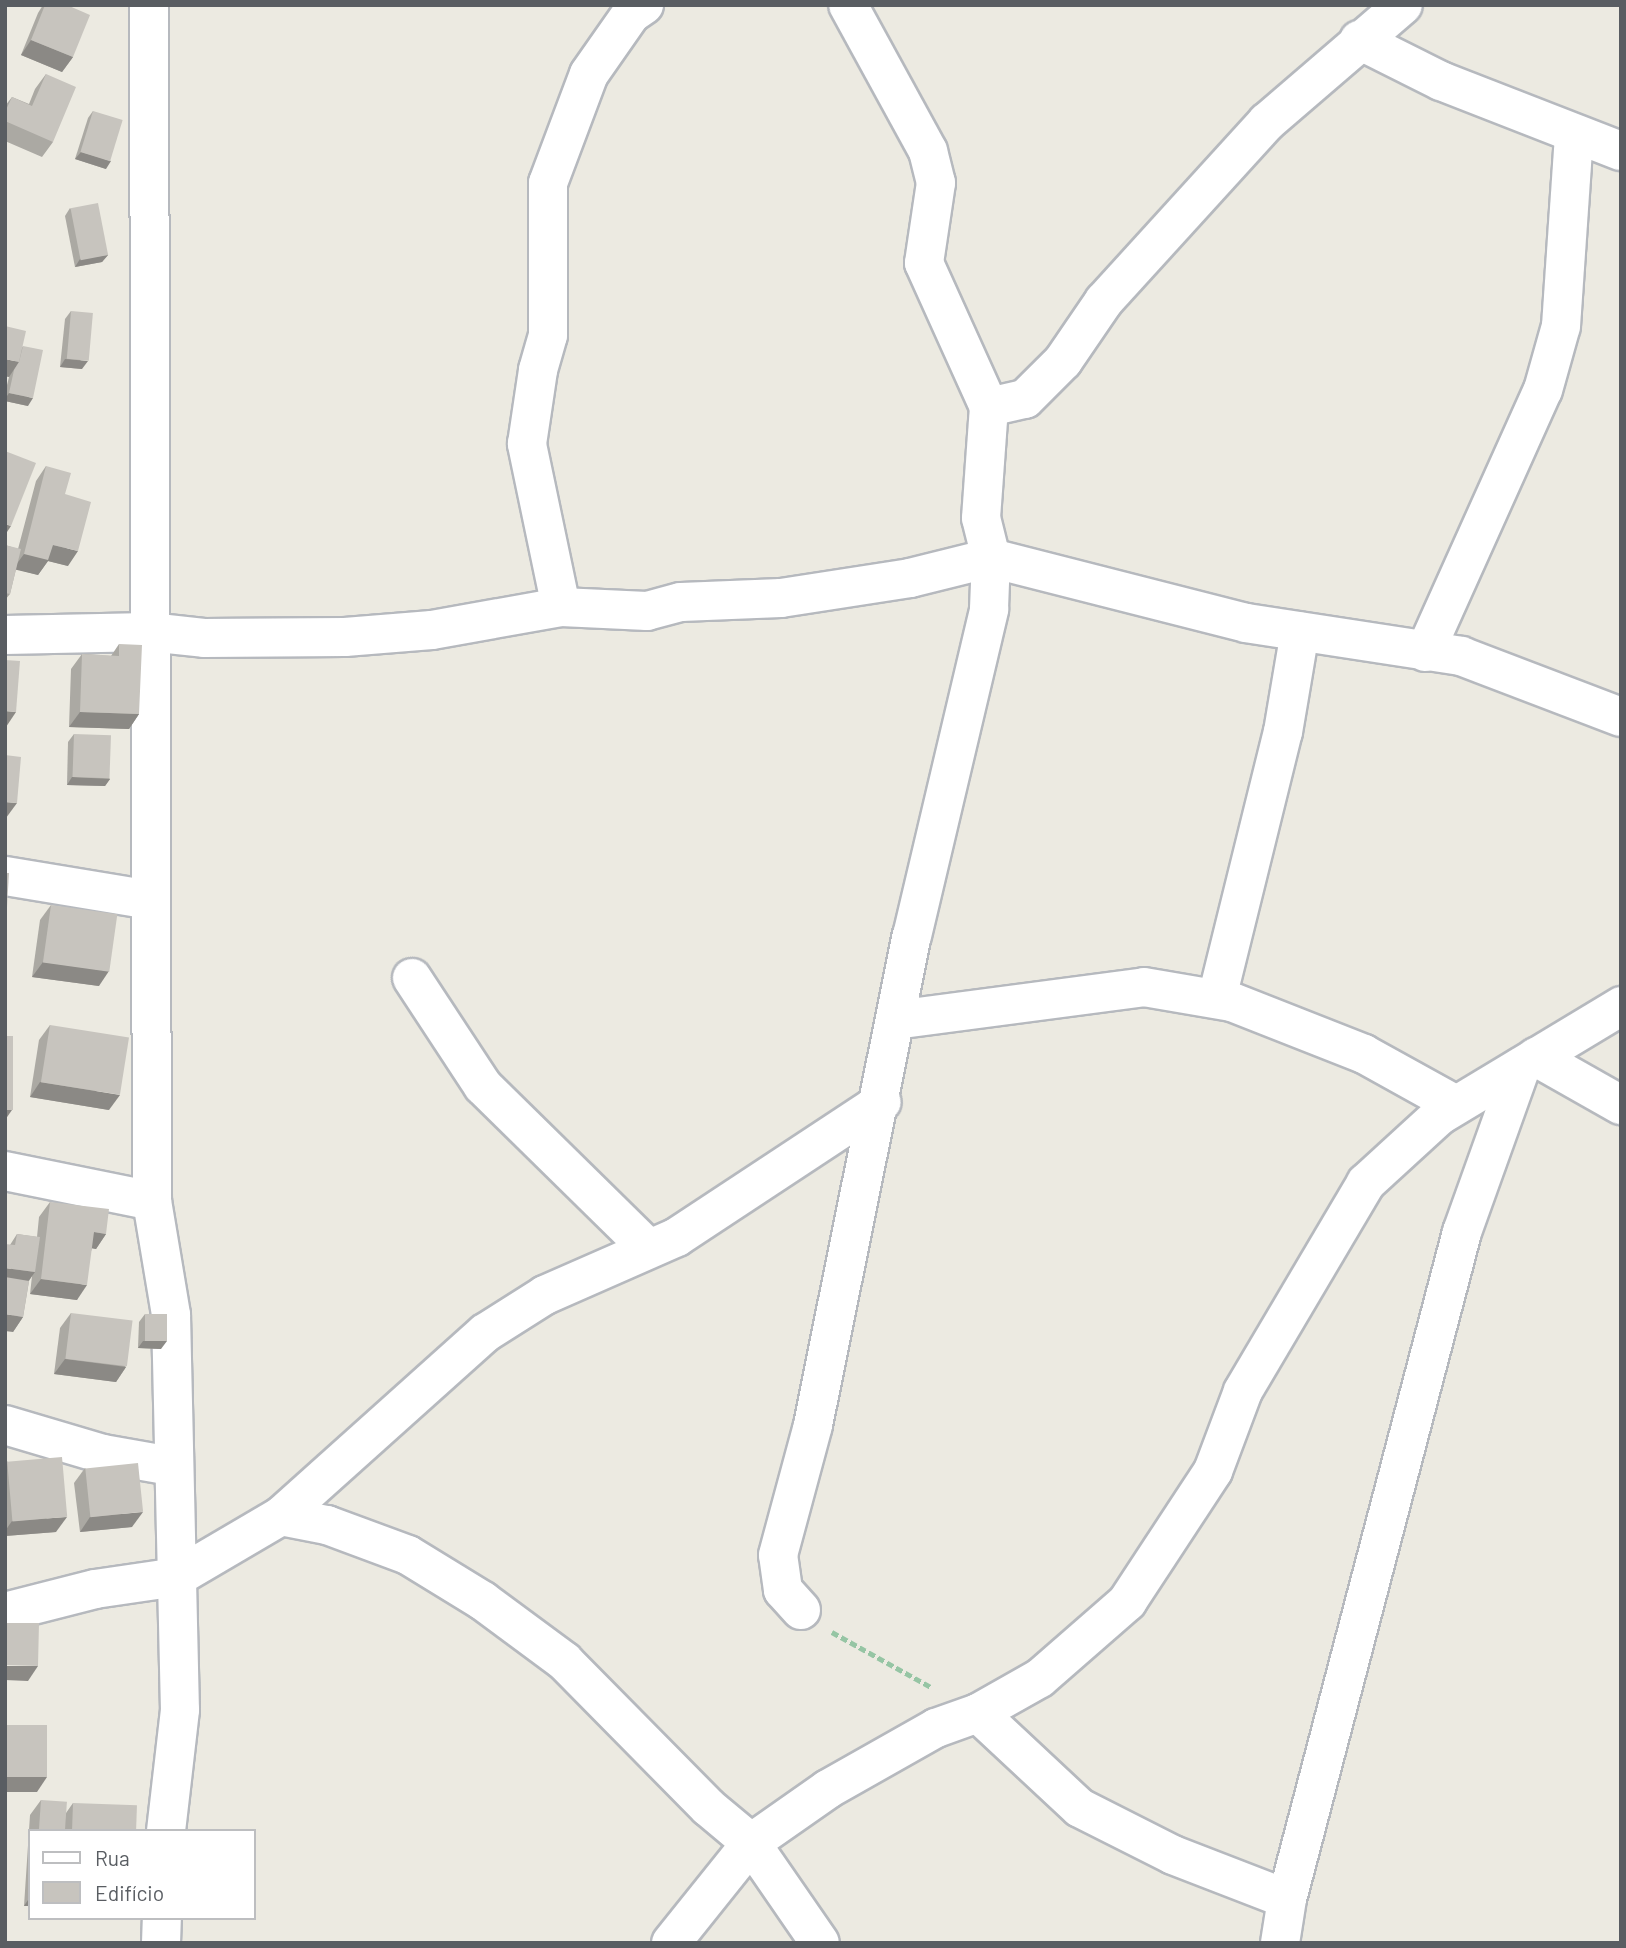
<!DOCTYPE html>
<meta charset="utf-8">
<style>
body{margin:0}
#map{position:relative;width:1626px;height:1948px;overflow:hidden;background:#eceae1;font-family:Barlow,sans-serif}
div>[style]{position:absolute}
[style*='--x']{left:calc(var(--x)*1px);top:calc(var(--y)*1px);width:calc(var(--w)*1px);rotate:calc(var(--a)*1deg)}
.path>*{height:4.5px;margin-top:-2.25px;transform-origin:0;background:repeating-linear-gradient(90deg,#96c5a4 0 7px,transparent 0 10.5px)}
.roads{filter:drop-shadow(2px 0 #b6b9be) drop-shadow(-2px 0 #b6b9be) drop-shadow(0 2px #b6b9be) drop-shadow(0 -2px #b6b9be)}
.street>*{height:38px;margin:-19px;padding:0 19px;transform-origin:19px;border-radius:19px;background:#fff}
.wall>*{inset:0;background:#aba9a3}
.shaded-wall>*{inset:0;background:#8b8985}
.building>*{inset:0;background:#c7c4be;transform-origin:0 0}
span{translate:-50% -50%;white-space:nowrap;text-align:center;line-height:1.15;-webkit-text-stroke:5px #fff;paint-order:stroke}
.frame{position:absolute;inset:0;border:7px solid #595d62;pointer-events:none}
.legend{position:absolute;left:28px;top:1829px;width:228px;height:91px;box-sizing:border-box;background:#fff;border:2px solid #bdbec0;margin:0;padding:9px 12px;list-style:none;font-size:21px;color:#595d62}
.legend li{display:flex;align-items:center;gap:14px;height:35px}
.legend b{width:35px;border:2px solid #bdbec0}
</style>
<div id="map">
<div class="path">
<div style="--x:832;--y:1632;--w:113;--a:29.1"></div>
</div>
<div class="roads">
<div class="street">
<div style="--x:149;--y:5;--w:1196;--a:89.86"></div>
<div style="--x:152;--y:1201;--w:116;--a:80.5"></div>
<div style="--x:171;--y:1315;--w:395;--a:88.7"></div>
<div style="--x:180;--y:1710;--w:122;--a:96.6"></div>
<div style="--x:1359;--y:40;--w:92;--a:26.6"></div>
<div style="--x:1441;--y:81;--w:193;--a:21.3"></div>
<div style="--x:989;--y:407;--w:37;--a:-13"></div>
<div style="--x:1025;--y:399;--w:54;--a:-45"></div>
<div style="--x:1063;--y:361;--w:73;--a:-55.7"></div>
<div style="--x:1104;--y:301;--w:242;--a:-47.7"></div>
<div style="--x:1267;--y:122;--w:179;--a:-40.7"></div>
<div style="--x:561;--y:607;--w:167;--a:-101.8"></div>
<div style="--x:527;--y:444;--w:75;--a:-81.5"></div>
<div style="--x:538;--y:370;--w:36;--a:-74"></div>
<div style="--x:548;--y:335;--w:152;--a:-90"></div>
<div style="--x:548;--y:183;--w:116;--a:-69.4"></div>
<div style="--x:589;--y:74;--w:73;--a:-55"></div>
<div style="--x:631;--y:14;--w:16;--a:-35"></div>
<div style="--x:5;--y:635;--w:144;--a:-1.2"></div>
<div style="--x:149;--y:632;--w:55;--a:6.2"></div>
<div style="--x:204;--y:638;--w:141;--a:-0.4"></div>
<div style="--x:345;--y:637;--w:87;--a:-4.6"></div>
<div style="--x:432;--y:630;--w:131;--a:-10.1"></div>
<div style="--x:561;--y:607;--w:86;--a:2.7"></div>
<div style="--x:647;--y:611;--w:35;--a:-15"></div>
<div style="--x:681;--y:602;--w:100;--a:-2.3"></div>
<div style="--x:781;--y:598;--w:131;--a:-8.8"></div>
<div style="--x:910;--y:578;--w:83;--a:-13.9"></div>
<div style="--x:991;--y:558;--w:263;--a:14.3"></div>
<div style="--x:1246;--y:623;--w:218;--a:8.7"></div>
<div style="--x:1461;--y:656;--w:171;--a:20.9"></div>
<div style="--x:1425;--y:652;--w:287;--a:-65.8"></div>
<div style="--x:1543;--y:390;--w:66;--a:-74.3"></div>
<div style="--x:1561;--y:326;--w:192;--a:-86.1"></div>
<div style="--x:5;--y:876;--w:147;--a:9.4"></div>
<div style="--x:412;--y:978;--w:129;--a:56.7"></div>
<div style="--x:483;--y:1086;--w:231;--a:44.5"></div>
<div style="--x:1217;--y:998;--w:274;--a:-76.1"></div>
<div style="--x:1283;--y:732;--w:102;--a:-80.4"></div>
<div style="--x:895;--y:1020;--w:251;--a:-7.5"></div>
<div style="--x:1144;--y:987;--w:89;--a:9.7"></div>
<div style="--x:1232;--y:1002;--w:142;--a:21.5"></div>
<div style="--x:1364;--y:1054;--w:105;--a:29"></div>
<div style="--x:1536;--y:1057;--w:98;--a:29.5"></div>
<div style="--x:5;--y:1171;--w:150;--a:11.5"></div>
<div style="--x:5;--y:1425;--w:102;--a:16.5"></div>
<div style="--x:103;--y:1454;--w:69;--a:10"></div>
<div style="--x:281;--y:1516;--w:47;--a:11.1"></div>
<div style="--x:327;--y:1525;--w:86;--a:20.3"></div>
<div style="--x:408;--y:1555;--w:88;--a:31.5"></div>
<div style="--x:483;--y:1601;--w:101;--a:36.5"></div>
<div style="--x:564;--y:1661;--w:205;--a:45.4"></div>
<div style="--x:708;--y:1807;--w:56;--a:39.9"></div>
<div style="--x:751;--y:1843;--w:121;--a:55.4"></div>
<div style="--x:801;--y:1610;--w:27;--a:-132"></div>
<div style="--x:783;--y:1590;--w:35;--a:-98"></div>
<div style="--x:778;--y:1555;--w:135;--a:-74.9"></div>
<div style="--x:813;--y:1425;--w:499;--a:-78.6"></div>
<div style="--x:912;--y:936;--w:336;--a:-76.7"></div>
<div style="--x:989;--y:609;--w:51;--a:-87.8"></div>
<div style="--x:991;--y:558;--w:41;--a:-104"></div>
<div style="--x:981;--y:518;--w:111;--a:-85.9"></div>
<div style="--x:989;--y:407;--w:158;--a:-114.3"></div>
<div style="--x:924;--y:263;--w:81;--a:-81.5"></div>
<div style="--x:936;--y:183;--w:33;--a:-104"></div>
<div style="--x:928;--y:151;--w:166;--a:-118.7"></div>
<div style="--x:5;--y:1612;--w:93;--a:-14.3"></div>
<div style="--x:95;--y:1589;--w:83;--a:-8.3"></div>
<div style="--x:177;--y:1577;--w:121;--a:-30.4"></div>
<div style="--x:281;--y:1516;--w:274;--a:-41.9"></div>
<div style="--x:485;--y:1333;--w:71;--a:-32.3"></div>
<div style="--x:545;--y:1295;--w:144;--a:-23.7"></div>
<div style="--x:677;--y:1237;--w:245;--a:-33.4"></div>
<div style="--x:978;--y:1713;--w:139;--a:43"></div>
<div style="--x:1080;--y:1808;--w:104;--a:26.8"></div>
<div style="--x:1173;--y:1855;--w:122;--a:21.1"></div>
<div style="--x:161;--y:1943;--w:25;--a:-88"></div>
<div style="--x:671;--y:1943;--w:128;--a:-51.3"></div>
<div style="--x:751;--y:1843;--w:94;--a:-35"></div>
<div style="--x:828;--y:1789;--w:124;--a:-29.5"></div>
<div style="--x:936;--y:1728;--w:45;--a:-19.7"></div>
<div style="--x:978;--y:1713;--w:71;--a:-29.4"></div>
<div style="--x:1040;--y:1678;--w:116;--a:-41.1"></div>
<div style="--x:1127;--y:1602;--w:157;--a:-56.7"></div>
<div style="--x:1213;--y:1471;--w:85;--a:-69.4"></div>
<div style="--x:1243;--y:1391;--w:242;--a:-59.4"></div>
<div style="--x:1366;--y:1183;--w:99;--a:-42.5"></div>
<div style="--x:1439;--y:1116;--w:213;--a:-31.1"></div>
<div style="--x:1280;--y:1943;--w:45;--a:-81"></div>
<div style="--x:1287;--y:1899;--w:690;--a:-75.3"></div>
<div style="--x:1462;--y:1232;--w:175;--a:-70.3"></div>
</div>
</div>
<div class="wall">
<div style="clip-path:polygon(43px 5px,67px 5px,73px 57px,62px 72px,21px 55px,38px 13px)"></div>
<div style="clip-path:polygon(46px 74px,53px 142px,42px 157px,5px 141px,5px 106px,12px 97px,29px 104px,35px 89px)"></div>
<div style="clip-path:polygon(93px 111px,106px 169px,75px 159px,88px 118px)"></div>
<div style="clip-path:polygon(70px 208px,108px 255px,102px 262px,75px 267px,65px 216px)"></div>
<div style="clip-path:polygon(71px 311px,82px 369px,60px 367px,65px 319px)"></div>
<div style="clip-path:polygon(23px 346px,28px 406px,5px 401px,5px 393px,9px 377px,5px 376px)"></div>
<div style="clip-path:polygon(46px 466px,65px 494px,68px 566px,48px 561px,38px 575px,16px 569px,10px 594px,5px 600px,5px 545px,18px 549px,36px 481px)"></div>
<div style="clip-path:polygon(119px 644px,139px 714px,129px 729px,69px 727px,71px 669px,82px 654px,111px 656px)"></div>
<div style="clip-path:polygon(74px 734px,110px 779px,105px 786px,67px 785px,68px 742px)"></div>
<div style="clip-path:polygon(51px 905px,99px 986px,32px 977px,40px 920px)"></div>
<div style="clip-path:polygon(50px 1025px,109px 1110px,30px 1097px,39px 1040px)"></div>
<div style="clip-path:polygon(50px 1202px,106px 1234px,96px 1249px,92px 1248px,77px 1300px,30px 1294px,32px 1276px,29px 1281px,23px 1317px,13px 1332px,10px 1245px,17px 1234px,37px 1237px,39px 1217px)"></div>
<div style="clip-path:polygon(71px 1313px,126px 1367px,116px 1382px,54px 1374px,60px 1328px)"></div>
<div style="clip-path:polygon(145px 1314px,161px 1349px,138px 1348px,139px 1322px)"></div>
<div style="clip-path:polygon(7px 1461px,56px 1532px,5px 1536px,5px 1463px)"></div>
<div style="clip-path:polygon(85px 1468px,132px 1527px,80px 1532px,74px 1483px)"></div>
<div style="clip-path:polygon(41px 1800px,66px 1813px,73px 1803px,136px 1831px,30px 1831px,30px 1906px,24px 1906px,30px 1815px)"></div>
</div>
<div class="shaded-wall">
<div style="clip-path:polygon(31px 40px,73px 57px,62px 72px,21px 55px)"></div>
<div style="clip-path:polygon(81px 152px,111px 161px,106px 169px,75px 159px)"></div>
<div style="clip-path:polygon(108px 255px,102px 262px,75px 267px,80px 259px)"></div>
<div style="clip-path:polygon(5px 359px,19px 362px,9px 377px,5px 376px)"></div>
<div style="clip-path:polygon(65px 359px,88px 361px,82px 369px,60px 367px)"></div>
<div style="clip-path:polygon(9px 393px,33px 398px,28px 406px,5px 401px,5px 399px)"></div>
<div style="clip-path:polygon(5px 524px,11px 526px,5px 535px)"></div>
<div style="clip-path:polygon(53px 545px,78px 551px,68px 566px,48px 561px,38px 575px,13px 569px,24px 554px)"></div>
<div style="clip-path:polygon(5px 711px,16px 712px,6px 727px)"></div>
<div style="clip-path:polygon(80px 712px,139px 714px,129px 729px,69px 727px)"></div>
<div style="clip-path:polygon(72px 777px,110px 779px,105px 786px,67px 785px)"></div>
<div style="clip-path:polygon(5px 802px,17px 803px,6px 818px,5px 818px)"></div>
<div style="clip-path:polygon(43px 962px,109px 971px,99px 986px,32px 977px)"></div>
<div style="clip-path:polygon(40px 1082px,120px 1095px,109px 1110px,30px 1097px)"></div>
<div style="clip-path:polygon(5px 1110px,12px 1110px,5px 1120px)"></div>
<div style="clip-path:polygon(94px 1232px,106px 1234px,96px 1249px,84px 1247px)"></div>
<div style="clip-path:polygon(5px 1268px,35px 1272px,24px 1287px,5px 1285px)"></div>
<div style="clip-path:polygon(41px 1279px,87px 1285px,77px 1300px,30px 1294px)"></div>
<div style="clip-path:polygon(5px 1314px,23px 1317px,13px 1332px,5px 1331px)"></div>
<div style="clip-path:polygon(143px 1341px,167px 1341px,161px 1349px,138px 1348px)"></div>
<div style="clip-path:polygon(65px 1359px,126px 1367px,116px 1382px,54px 1374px)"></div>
<div style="clip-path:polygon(143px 1512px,132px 1527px,80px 1532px,90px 1517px)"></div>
<div style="clip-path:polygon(67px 1517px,56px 1532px,5px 1536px,5px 1531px,12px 1521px)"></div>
<div style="clip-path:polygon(5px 1666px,38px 1666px,28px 1681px,5px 1680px)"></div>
<div style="clip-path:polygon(5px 1777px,47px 1777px,37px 1792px,5px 1792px)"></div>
<div style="clip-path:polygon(30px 1897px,30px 1906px,24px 1906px)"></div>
</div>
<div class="building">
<div style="clip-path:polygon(45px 5px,67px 5px,90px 15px,73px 57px,31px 40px)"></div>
<div style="clip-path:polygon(46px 74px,76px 87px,53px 142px,5px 121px,5px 112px,12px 97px,32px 106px)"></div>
<div style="left:93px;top:111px;width:31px;height:43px;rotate:17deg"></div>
<div style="left:98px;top:203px;width:53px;height:28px;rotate:79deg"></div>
<div style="left:71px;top:311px;width:22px;height:48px;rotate:5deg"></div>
<div style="clip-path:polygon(5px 326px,26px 331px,19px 362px,5px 359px)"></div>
<div style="clip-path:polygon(23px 346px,43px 350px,33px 398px,9px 393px,14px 370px,19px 362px)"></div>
<div style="clip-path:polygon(5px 451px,36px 463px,11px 526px,5px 524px)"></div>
<div style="clip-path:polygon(46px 466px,71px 473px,65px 494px,91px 502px,78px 551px,53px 545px,48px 560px,24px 554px)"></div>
<div style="clip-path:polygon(5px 545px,21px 549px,10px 594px,5px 593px)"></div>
<div style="clip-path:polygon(119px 644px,142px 645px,139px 714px,80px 712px,82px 654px,119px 656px)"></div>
<div style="clip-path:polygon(5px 660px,20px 661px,16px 712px,5px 711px)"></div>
<div style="left:74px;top:734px;width:37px;height:43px;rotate:2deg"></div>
<div style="clip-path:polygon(5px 755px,21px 757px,17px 803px,5px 802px)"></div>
<div style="clip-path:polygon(5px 873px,9px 873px,7px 907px,5px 907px)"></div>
<div style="left:51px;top:905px;width:67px;height:58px;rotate:8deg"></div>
<div style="left:50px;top:1025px;width:80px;height:58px;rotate:9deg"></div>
<div style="left:5px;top:1036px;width:8px;height:74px"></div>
<div style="clip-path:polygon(50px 1202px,109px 1209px,106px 1234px,94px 1232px,87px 1285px,41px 1279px)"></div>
<div style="clip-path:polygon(17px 1234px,40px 1237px,35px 1272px,5px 1268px,5px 1244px,15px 1245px)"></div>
<div style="clip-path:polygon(5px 1277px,29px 1281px,23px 1317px,5px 1314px)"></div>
<div style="left:71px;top:1313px;width:62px;height:46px;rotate:7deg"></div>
<div style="left:145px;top:1314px;width:22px;height:27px"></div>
<div style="left:62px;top:1457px;width:60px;height:55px;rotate:85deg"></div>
<div style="left:138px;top:1463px;width:49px;height:53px;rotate:84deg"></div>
<div style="clip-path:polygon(5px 1623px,39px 1623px,38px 1666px,6px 1665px,5px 1698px)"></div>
<div style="left:47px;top:1725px;width:52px;height:42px;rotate:90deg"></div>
<div style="left:41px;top:1800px;width:26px;height:31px;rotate:4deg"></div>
<div style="left:73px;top:1803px;width:64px;height:28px;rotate:2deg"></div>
</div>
<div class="frame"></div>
<ul class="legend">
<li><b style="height:9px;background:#fff"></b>Rua</li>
<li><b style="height:19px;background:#c7c4be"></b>Edifício</li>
</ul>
</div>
